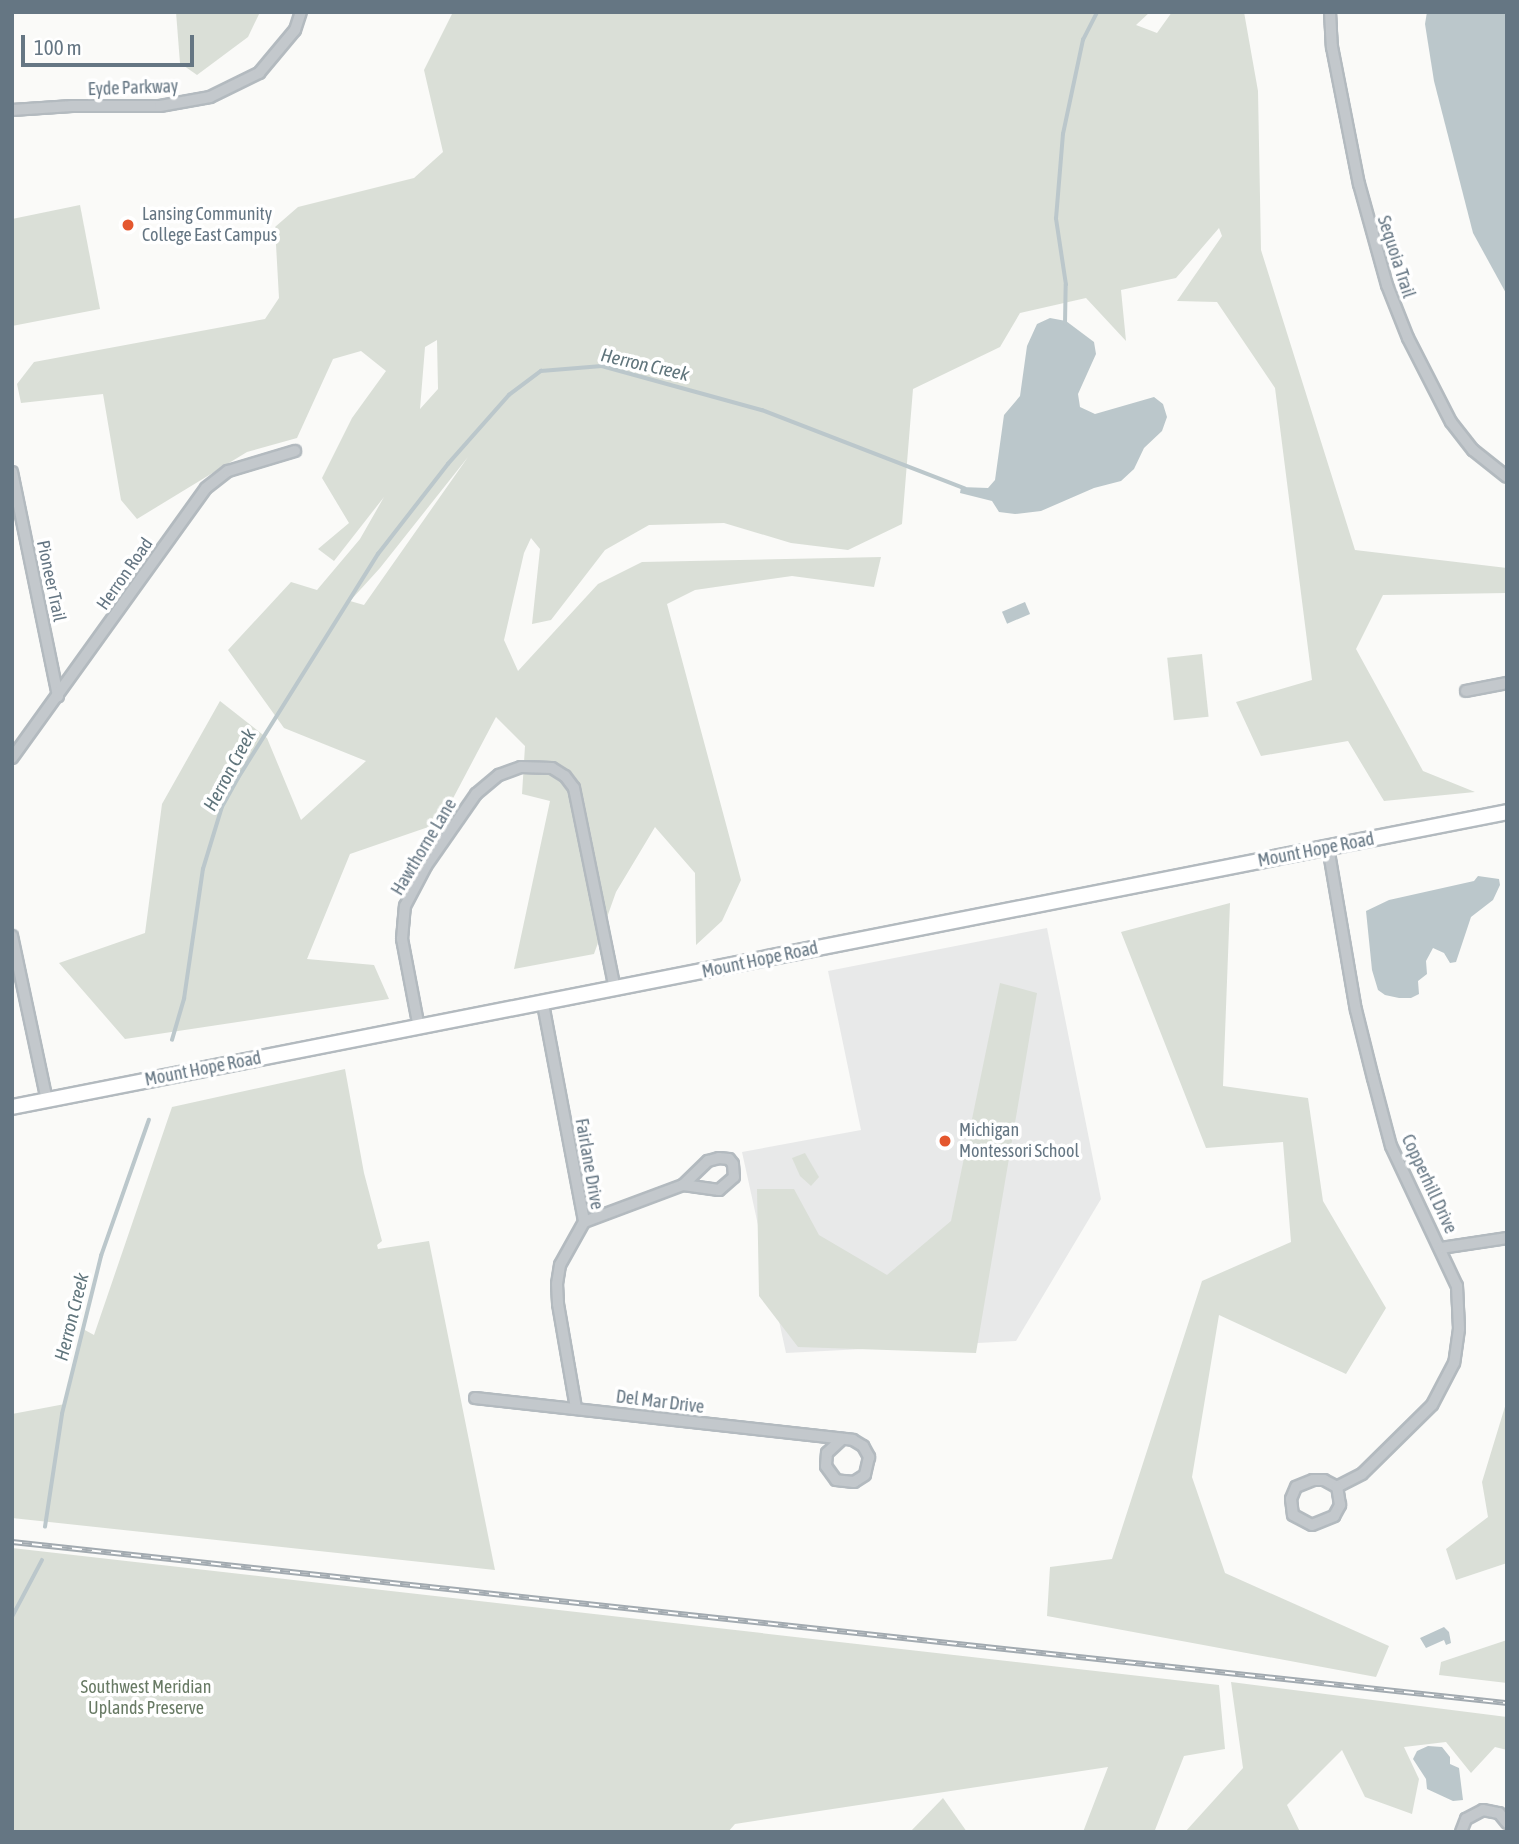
<!DOCTYPE html>
<style>
body{margin:0}
#map{position:relative;width:1519px;height:1844px;overflow:hidden;background:#fafaf8;font-family:"Asap Condensed",sans-serif}
div>[style]{position:absolute}
[style*='--x']{left:calc(var(--x)*1px);top:calc(var(--y)*1px);width:calc(var(--w)*1px);rotate:calc(var(--a)*1deg)}
.built>*{inset:0;background:#e8e9e9}
.green>*{inset:0;background:#dadfd7;transform-origin:0 0}
.water>*{inset:0;background:#bbc7cb;transform-origin:0 0}
.stream>*{height:3.5px;margin:-1.75px;padding:0 1.75px;transform-origin:1.75px;border-radius:1.75px;background:#bbc7cb}
.roads{filter:drop-shadow(2px 0 #b3babf) drop-shadow(-2px 0 #b3babf) drop-shadow(0 2px #b3babf) drop-shadow(0 -2px #b3babf)}
.street>*{height:10px;margin:-5px;padding:0 5px;transform-origin:5px;border-radius:5px;background:#c3c8cc}
.secondary>*{height:14px;margin:-7px;padding:0 7px;transform-origin:7px;border-radius:7px;background:#fff}
.rail>*{height:6px;margin-top:-3px;transform-origin:0;background:repeating-linear-gradient(90deg,#fff 0 10px,#a2aab0 0 20px);box-sizing:border-box;border-block:2px solid #a2aab0}
.dots>*{width:19px;height:19px;translate:-50% -50%;box-sizing:border-box;border:4px solid #fff;border-radius:50%}
span{translate:-50% -50%;white-space:nowrap;text-align:center;line-height:1.15;-webkit-text-stroke:7px #fff;paint-order:stroke}
.street-label{font-size:18px;color:#657683}
.poi-label{font-size:18px;color:#657683}
.left{translate:0 -50%;text-align:left}
.park-label{font-size:18px;color:#687a64}
.water-label{font-size:19px;color:#60757c;font-style:italic}
.frame{position:absolute;inset:0;border:14px solid #657683;pointer-events:none}
.scale{position:absolute;left:21px;top:35px;width:173px;height:32px;box-sizing:border-box;border:4px solid #657683;border-top:0;padding-left:9px;font-size:21px;line-height:24px;white-space:nowrap;color:#657683;-webkit-text-stroke:5px #fff;paint-order:stroke}
</style>
<div id="map">
<div class="built">
<div style="clip-path:polygon(1047px 928px,1101px 1199px,1016px 1341px,786px 1353px,742px 1152px,861px 1130px,828px 971px)"></div>
</div>
<div class="green">
<div style="clip-path:polygon(176px 12px,260px 12px,248px 37px,197px 75px,180px 63px)"></div>
<div style="clip-path:polygon(evenodd,453px 12px,1150px 12px,1136px 25px,1157px 33px,1172px 12px,1244px 12px,1258px 91px,1261px 250px,1355px 550px,1507px 568px,1507px 593px,1383px 595px,1356px 649px,1423px 771px,1475px 792px,1384px 801px,1348px 741px,1261px 756px,1236px 702px,1312px 680px,1275px 388px,1217px 302px,1177px 301px,1222px 236px,1219px 228px,1176px 278px,1121px 290px,1126px 341px,1086px 298px,1020px 313px,1000px 347px,913px 389px,902px 524px,848px 550px,791px 543px,724px 523px,649px 525px,605px 550px,551px 620px,532px 624px,540px 549px,531px 538px,524px 553px,504px 640px,518px 671px,598px 584px,642px 562px,881px 557px,874px 587px,792px 576px,695px 590px,667px 604px,741px 880px,722px 921px,696px 945px,695px 873px,655px 827px,616px 892px,594px 954px,514px 969px,550px 801px,522px 794px,525px 746px,496px 717px,440px 823px,350px 854px,307px 959px,374px 965px,389px 999px,125px 1039px,59px 963px,145px 933px,162px 804px,220px 701px,267px 738px,301px 820px,366px 761px,284px 728px,228px 650px,291px 582px,317px 590px,360px 539px,384px 497px,334px 561px,318px 549px,349px 523px,322px 478px,352px 418px,386px 371px,361px 351px,333px 359px,297px 438px,247px 452px,137px 519px,121px 500px,103px 394px,21px 403px,17px 384px,34px 362px,265px 319px,279px 298px,275px 227px,298px 207px,414px 178px,443px 152px,424px 70px,453px 12px,437px 340px,438px 389px,420px 409px,425px 347px,437px 340px,453px 12px,468px 457px,364px 605px,350px 601px,380px 568px,468px 457px)"></div>
<div style="clip-path:polygon(80px 205px,100px 309px,12px 326px,12px 219px)"></div>
<div style="left:1202px;top:654px;width:63px;height:35px;rotate:84deg"></div>
<div style="clip-path:polygon(1230px 903px,1223px 1086px,1308px 1098px,1323px 1201px,1386px 1308px,1346px 1374px,1219px 1315px,1192px 1477px,1225px 1573px,1389px 1646px,1376px 1677px,1047px 1616px,1050px 1567px,1112px 1559px,1202px 1281px,1291px 1242px,1283px 1142px,1206px 1148px,1121px 932px)"></div>
<div style="clip-path:polygon(1000px 983px,1037px 993px,976px 1353px,798px 1347px,759px 1296px,757px 1189px,794px 1189px,819px 1235px,887px 1275px,951px 1221px)"></div>
<div style="clip-path:polygon(345px 1069px,364px 1173px,382px 1241px,377px 1245px,378px 1249px,429px 1241px,495px 1570px,12px 1518px,12px 1414px,65px 1404px,83px 1329px,94px 1335px,172px 1107px)"></div>
<div style="clip-path:polygon(805px 1153px,819px 1177px,811px 1186px,800px 1176px,792px 1158px)"></div>
<div style="clip-path:polygon(1507px 1400px,1507px 1563px,1456px 1580px,1446px 1549px,1488px 1517px,1482px 1482px)"></div>
<div style="clip-path:polygon(12px 1548px,1219px 1685px,1225px 1749px,1184px 1756px,1155px 1830px,1157px 1832px,1083px 1832px,1108px 1767px,735px 1824px,728px 1832px,12px 1832px)"></div>
<div style="clip-path:polygon(1507px 1640px,1507px 1683px,1439px 1675px,1441px 1662px)"></div>
<div style="clip-path:polygon(1231px 1682px,1507px 1717px,1507px 1750px,1495px 1747px,1471px 1773px,1446px 1742px,1404px 1747px,1419px 1779px,1412px 1814px,1365px 1797px,1342px 1750px,1287px 1805px,1300px 1832px,1185px 1832px,1243px 1768px)"></div>
<div style="clip-path:polygon(943px 1798px,967px 1832px,910px 1832px)"></div>
</div>
<div class="water">
<div style="clip-path:polygon(1427px 12px,1507px 12px,1507px 295px,1473px 233px,1434px 81px,1425px 24px)"></div>
<div style="clip-path:polygon(1050px 318px,1066px 321px,1094px 342px,1096px 354px,1078px 394px,1080px 407px,1095px 414px,1154px 397px,1163px 404px,1167px 417px,1162px 431px,1144px 448px,1134px 469px,1121px 481px,1094px 488px,1041px 511px,1015px 514px,999px 512px,992px 501px,960px 493px,961px 487px,988px 488px,995px 480px,1004px 415px,1020px 396px,1027px 346px,1037px 324px)"></div>
<div style="left:1025px;top:602px;width:13px;height:25px;rotate:67deg"></div>
<div style="clip-path:polygon(1478px 876px,1499px 879px,1500px 885px,1493px 900px,1471px 917px,1456px 962px,1450px 963px,1444px 953px,1433px 948px,1426px 961px,1427px 974px,1418px 981px,1419px 994px,1411px 998px,1399px 998px,1385px 995px,1378px 990px,1372px 970px,1366px 911px,1389px 900px,1474px 881px)"></div>
<div style="clip-path:polygon(1444px 1627px,1449px 1632px,1451px 1643px,1446px 1645px,1444px 1640px,1426px 1648px,1420px 1638px)"></div>
<div style="clip-path:polygon(1428px 1746px,1442px 1747px,1450px 1757px,1450px 1764px,1459px 1768px,1463px 1800px,1453px 1801px,1427px 1789px,1426px 1779px,1413px 1759px,1417px 1751px)"></div>
</div>
<div class="stream">
<div style="--x:1065;--y:324;--w:39;--a:-89"></div>
<div style="--x:1066;--y:285;--w:67;--a:-98.6"></div>
<div style="--x:1056;--y:219;--w:85;--a:-85.3"></div>
<div style="--x:1063;--y:134;--w:96;--a:-78"></div>
<div style="--x:1083;--y:40;--w:31;--a:-63"></div>
<div style="--x:172;--y:1040;--w:43;--a:-73.7"></div>
<div style="--x:184;--y:999;--w:131;--a:-81.7"></div>
<div style="--x:203;--y:869;--w:65;--a:-73"></div>
<div style="--x:222;--y:807;--w:33;--a:-61"></div>
<div style="--x:238;--y:778;--w:264;--a:-58"></div>
<div style="--x:378;--y:554;--w:114;--a:-52.1"></div>
<div style="--x:448;--y:464;--w:92;--a:-48.5"></div>
<div style="--x:509;--y:395;--w:40;--a:-37"></div>
<div style="--x:541;--y:371;--w:61;--a:-4.7"></div>
<div style="--x:602;--y:366;--w:166;--a:15.4"></div>
<div style="--x:762;--y:410;--w:217;--a:21.1"></div>
<div style="--x:45;--y:1527;--w:114;--a:-81.4"></div>
<div style="--x:62;--y:1414;--w:163;--a:-76.1"></div>
<div style="--x:101;--y:1256;--w:144;--a:-70.6"></div>
<div style="--x:12;--y:1617;--w:64;--a:-62.2"></div>
</div>
<div class="roads">
<div class="street">
<div style="--x:1330;--y:12;--w:35;--a:87"></div>
<div style="--x:1332;--y:47;--w:140;--a:78.9"></div>
<div style="--x:1359;--y:184;--w:105;--a:74.5"></div>
<div style="--x:1387;--y:285;--w:57;--a:68.4"></div>
<div style="--x:1408;--y:338;--w:94;--a:62.9"></div>
<div style="--x:1451;--y:422;--w:36;--a:52"></div>
<div style="--x:1473;--y:450;--w:43;--a:38.5"></div>
<div style="--x:12;--y:110;--w:60;--a:-3.8"></div>
<div style="--x:72;--y:106;--w:88;--a:0"></div>
<div style="--x:160;--y:106;--w:51;--a:-10.2"></div>
<div style="--x:210;--y:97;--w:55;--a:-26.1"></div>
<div style="--x:259;--y:73;--w:56;--a:-50.1"></div>
<div style="--x:295;--y:30;--w:19;--a:-72"></div>
<div style="--x:12;--y:472;--w:229;--a:78.4"></div>
<div style="--x:1466;--y:691;--w:42;--a:-11"></div>
<div style="--x:12;--y:758;--w:332;--a:-54.3"></div>
<div style="--x:206;--y:488;--w:28;--a:-38"></div>
<div style="--x:228;--y:471;--w:70;--a:-16.6"></div>
<div style="--x:1328;--y:847;--w:165;--a:80.3"></div>
<div style="--x:1356;--y:1010;--w:70;--a:76"></div>
<div style="--x:1373;--y:1078;--w:70;--a:75.2"></div>
<div style="--x:1391;--y:1146;--w:155;--a:64.8"></div>
<div style="--x:1457;--y:1286;--w:43;--a:87.3"></div>
<div style="--x:1459;--y:1329;--w:34;--a:98"></div>
<div style="--x:1454;--y:1363;--w:47;--a:117.6"></div>
<div style="--x:1432;--y:1405;--w:98;--a:135.4"></div>
<div style="--x:1362;--y:1474;--w:28;--a:153"></div>
<div style="--x:1337;--y:1487;--w:15;--a:-152"></div>
<div style="--x:1324;--y:1480;--w:11;--a:180"></div>
<div style="--x:1313;--y:1480;--w:18;--a:158"></div>
<div style="--x:1296;--y:1487;--w:13;--a:113"></div>
<div style="--x:1291;--y:1499;--w:16;--a:83"></div>
<div style="--x:1293;--y:1515;--w:21;--a:28"></div>
<div style="--x:1312;--y:1525;--w:24;--a:-22"></div>
<div style="--x:1334;--y:1516;--w:13;--a:-61"></div>
<div style="--x:1340;--y:1505;--w:18;--a:-99"></div>
<div style="--x:12;--y:936;--w:169;--a:78"></div>
<div style="--x:543;--y:1004;--w:222;--a:79.3"></div>
<div style="--x:584;--y:1222;--w:49;--a:119.2"></div>
<div style="--x:560;--y:1265;--w:19;--a:99"></div>
<div style="--x:557;--y:1284;--w:20;--a:87"></div>
<div style="--x:558;--y:1304;--w:106;--a:80.2"></div>
<div style="--x:419;--y:1028;--w:91;--a:-100.8"></div>
<div style="--x:402;--y:939;--w:33;--a:-85"></div>
<div style="--x:405;--y:906;--w:45;--a:-62.3"></div>
<div style="--x:426;--y:866;--w:88;--a:-55.2"></div>
<div style="--x:476;--y:794;--w:30;--a:-40"></div>
<div style="--x:499;--y:775;--w:23;--a:-20"></div>
<div style="--x:521;--y:767;--w:31;--a:2"></div>
<div style="--x:552;--y:768;--w:15;--a:32"></div>
<div style="--x:565;--y:776;--w:15;--a:53"></div>
<div style="--x:574;--y:788;--w:206;--a:78.5"></div>
<div style="--x:584;--y:1222;--w:106;--a:-20.5"></div>
<div style="--x:683;--y:1185;--w:35;--a:-44"></div>
<div style="--x:708;--y:1161;--w:11;--a:-15"></div>
<div style="--x:719;--y:1158;--w:10;--a:6"></div>
<div style="--x:729;--y:1159;--w:6;--a:51"></div>
<div style="--x:733;--y:1164;--w:13;--a:86"></div>
<div style="--x:734;--y:1177;--w:20;--a:139"></div>
<div style="--x:719;--y:1190;--w:36;--a:-172"></div>
<div style="--x:1441;--y:1248;--w:67;--a:-8.6"></div>
<div style="--x:475;--y:1398;--w:380;--a:6.3"></div>
<div style="--x:853;--y:1440;--w:12;--a:31"></div>
<div style="--x:863;--y:1446;--w:13;--a:61"></div>
<div style="--x:869;--y:1457;--w:18;--a:103"></div>
<div style="--x:865;--y:1475;--w:13;--a:148"></div>
<div style="--x:854;--y:1482;--w:18;--a:-174"></div>
<div style="--x:836;--y:1480;--w:17;--a:-126"></div>
<div style="--x:826;--y:1466;--w:13;--a:-86"></div>
<div style="--x:827;--y:1453;--w:18;--a:-43"></div>
<div style="--x:1461;--y:1832;--w:14;--a:-69"></div>
<div style="--x:1466;--y:1819;--w:19;--a:-28"></div>
<div style="--x:1483;--y:1810;--w:16;--a:11"></div>
<div style="--x:1499;--y:1813;--w:13;--a:51"></div>
</div>
<div class="secondary">
<div style="--x:12;--y:1107;--w:1524;--a:-11.16"></div>
</div>
</div>
<div class="rail">
<div style="--x:12;--y:1542;--w:1504;--a:6.15"></div>
</div>
<div class="dots">
<div style="left:128px;top:225px;background:#e4572e"></div>
<div style="left:945px;top:1141px;background:#e4572e"></div>
</div>
<div class="street-label">
<span style="left:133px;top:88px;rotate:-2deg">Eyde Parkway</span>
<span style="left:1396px;top:257px;rotate:72deg">Sequoia Trail</span>
<span style="left:125px;top:574px;rotate:-55deg">Herron Road</span>
<span style="left:51px;top:581px;rotate:78deg">Pioneer Trail</span>
<span style="left:424px;top:847px;rotate:-59deg">Hawthorne Lane</span>
<span style="left:1316px;top:850px;rotate:-11deg">Mount Hope Road</span>
<span style="left:760px;top:960px;rotate:-12deg">Mount Hope Road</span>
<span style="left:203px;top:1069px;rotate:-11deg">Mount Hope Road</span>
<span style="left:589px;top:1164px;rotate:80deg">Fairlane Drive</span>
<span style="left:1429px;top:1184px;rotate:65deg">Copperhill Drive</span>
<span style="left:660px;top:1402px;rotate:7deg">Del Mar Drive</span>
</div>
<div class="poi-label">
<span class="left" style="left:142px;top:225px">Lansing Community<br>College East Campus</span>
<span class="left" style="left:959px;top:1141px">Michigan<br>Montessori School</span>
</div>
<div class="park-label">
<span style="left:146px;top:1698px">Southwest Meridian<br>Uplands Preserve</span>
</div>
<div class="water-label">
<span style="left:645px;top:365px;rotate:13deg">Herron Creek</span>
<span style="left:230px;top:770px;rotate:-62deg">Herron Creek</span>
<span style="left:72px;top:1317px;rotate:-76deg">Herron Creek</span>
</div>
<div class="frame"></div>
<div class="scale">100 m</div>
</div>
